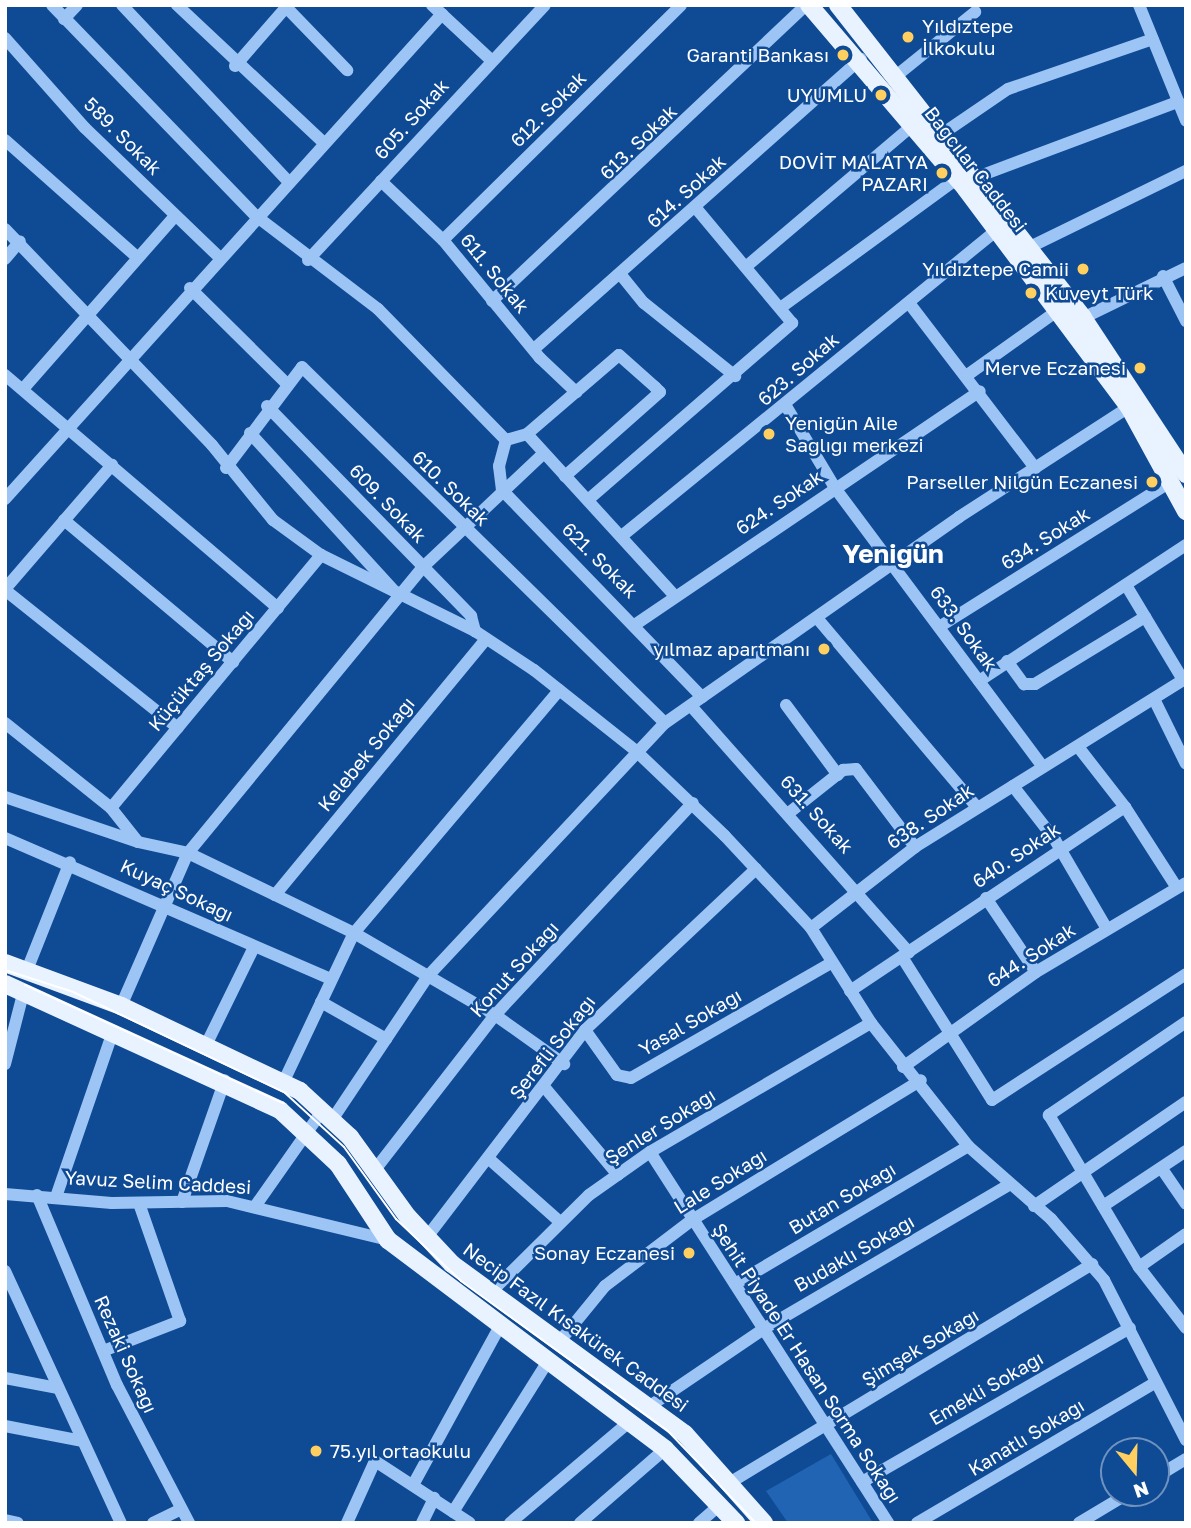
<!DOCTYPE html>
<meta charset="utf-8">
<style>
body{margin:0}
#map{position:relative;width:1191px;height:1528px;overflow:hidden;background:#0f4a94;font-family:"Golos Text",sans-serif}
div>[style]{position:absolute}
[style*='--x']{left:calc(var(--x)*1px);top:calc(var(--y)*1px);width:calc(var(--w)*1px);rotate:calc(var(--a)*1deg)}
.green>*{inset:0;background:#2164b3}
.minor>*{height:12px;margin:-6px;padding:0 6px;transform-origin:6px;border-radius:6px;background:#9cc4f4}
.major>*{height:18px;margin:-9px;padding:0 9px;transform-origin:9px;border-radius:9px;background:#e9f2ff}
.tram>*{height:2px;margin:-1px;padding:0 1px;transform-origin:1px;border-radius:1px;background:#fff}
.dots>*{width:19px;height:19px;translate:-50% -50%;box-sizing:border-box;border:4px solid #0f4a94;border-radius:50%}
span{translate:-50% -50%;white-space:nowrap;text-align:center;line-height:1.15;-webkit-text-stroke:5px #0f4a94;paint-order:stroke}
.poi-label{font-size:19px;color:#fff}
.left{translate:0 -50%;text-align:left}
.right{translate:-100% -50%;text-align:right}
.street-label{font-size:19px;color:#fff}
.district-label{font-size:26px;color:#fff;font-weight:700}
.frame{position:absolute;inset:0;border:7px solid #fff;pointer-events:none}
.north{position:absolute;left:1100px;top:1437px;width:70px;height:70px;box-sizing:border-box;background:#0f4a94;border:2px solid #6f92bf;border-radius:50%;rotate:161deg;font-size:19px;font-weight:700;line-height:28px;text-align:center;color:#fff}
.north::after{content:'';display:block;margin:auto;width:24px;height:32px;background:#ffd05f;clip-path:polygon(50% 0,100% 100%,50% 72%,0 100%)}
</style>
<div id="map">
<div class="green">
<div style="clip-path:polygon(831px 1454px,873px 1523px,788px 1523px,766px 1491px)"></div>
</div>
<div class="minor">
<div style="--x:52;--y:5;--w:293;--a:46"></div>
<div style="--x:256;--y:216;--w:153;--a:37.3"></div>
<div style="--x:378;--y:309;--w:183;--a:45.7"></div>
<div style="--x:506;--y:440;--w:22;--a:-16"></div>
<div style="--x:527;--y:434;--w:121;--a:-40.7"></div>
<div style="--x:619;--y:355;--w:48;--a:41.6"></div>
<div style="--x:655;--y:387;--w:7;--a:45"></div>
<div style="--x:660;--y:392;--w:127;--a:138.5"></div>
<div style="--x:122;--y:5;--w:242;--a:46.7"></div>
<div style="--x:177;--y:5;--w:200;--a:43.2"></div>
<div style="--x:284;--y:5;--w:91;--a:45.9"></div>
<div style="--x:432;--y:5;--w:81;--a:43"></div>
<div style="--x:1139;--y:5;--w:125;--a:67.9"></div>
<div style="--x:64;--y:19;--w:19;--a:-47"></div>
<div style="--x:5;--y:38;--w:120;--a:48.4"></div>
<div style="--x:85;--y:128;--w:185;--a:43.9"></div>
<div style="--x:235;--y:66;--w:81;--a:-49"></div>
<div style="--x:896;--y:76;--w:102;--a:-39"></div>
<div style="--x:942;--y:134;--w:80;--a:-34.3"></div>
<div style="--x:1008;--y:89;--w:153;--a:-19"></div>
<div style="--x:5;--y:140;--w:176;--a:41.6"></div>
<div style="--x:977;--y:177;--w:215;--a:-20.5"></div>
<div style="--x:381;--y:181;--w:86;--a:43.6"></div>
<div style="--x:443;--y:240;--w:153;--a:50.6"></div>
<div style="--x:540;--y:358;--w:50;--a:43.4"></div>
<div style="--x:5;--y:229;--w:299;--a:46.2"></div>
<div style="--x:212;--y:445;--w:97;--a:50.9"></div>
<div style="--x:273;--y:520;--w:59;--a:36.1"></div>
<div style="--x:321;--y:555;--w:172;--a:26.3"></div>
<div style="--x:475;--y:631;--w:71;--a:33.5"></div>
<div style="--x:534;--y:670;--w:129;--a:38.4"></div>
<div style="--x:635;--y:750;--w:124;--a:43.7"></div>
<div style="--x:725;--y:836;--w:126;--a:46.9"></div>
<div style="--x:811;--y:928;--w:112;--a:57.7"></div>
<div style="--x:871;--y:1023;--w:157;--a:51.7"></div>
<div style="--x:968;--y:1146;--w:111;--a:41.3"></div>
<div style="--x:1051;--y:1219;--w:81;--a:49"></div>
<div style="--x:1104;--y:1280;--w:180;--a:62.9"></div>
<div style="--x:443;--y:240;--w:334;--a:-44.6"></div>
<div style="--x:1030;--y:247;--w:174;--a:-26"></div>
<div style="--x:5;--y:259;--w:23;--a:-50"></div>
<div style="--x:308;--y:260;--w:348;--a:-47.1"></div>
<div style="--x:748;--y:265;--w:218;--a:-40.3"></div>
<div style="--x:621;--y:275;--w:36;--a:51"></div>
<div style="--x:644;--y:303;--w:117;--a:38.7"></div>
<div style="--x:1163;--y:276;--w:51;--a:62.9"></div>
<div style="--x:190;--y:288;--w:135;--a:44.7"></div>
<div style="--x:492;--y:301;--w:432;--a:-43.3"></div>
<div style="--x:909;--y:303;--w:208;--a:52.6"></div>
<div style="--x:783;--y:306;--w:217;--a:-36.2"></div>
<div style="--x:1083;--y:318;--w:114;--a:-25.9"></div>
<div style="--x:534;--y:349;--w:437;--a:-41.6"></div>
<div style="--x:5;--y:375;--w:359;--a:40.5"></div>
<div style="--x:966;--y:376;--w:112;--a:-35.5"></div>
<div style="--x:23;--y:389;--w:230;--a:-48.7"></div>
<div style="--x:267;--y:406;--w:293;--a:45.8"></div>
<div style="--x:471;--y:616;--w:16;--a:75"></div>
<div style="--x:786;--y:406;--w:96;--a:59.1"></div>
<div style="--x:835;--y:488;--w:348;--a:53.3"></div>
<div style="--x:250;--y:433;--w:217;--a:47.6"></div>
<div style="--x:527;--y:434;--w:218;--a:47.6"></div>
<div style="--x:506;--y:440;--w:27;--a:105"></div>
<div style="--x:499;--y:466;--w:24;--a:83"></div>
<div style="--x:502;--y:490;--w:288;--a:46"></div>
<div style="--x:226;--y:468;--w:126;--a:-53"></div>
<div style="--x:302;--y:367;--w:508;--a:44.44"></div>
<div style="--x:5;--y:499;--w:653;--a:-47.98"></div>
<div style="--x:589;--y:499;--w:269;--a:-40.9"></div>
<div style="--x:792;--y:323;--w:150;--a:-129.9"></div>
<div style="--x:64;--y:520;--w:221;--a:40"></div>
<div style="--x:623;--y:535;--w:483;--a:-39.2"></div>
<div style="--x:1126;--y:585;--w:111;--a:59"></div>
<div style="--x:5;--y:589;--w:164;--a:-49.2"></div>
<div style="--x:5;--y:590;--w:221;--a:38.6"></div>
<div style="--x:817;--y:618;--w:248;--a:49.8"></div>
<div style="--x:636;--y:624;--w:415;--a:-34.1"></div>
<div style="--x:939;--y:627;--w:275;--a:-32.1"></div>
<div style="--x:1007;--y:661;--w:29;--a:54"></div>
<div style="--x:1024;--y:684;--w:11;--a:0"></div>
<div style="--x:1035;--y:684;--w:129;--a:-31.3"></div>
<div style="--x:979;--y:681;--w:248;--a:-33.3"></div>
<div style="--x:1154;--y:699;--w:72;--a:63.8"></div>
<div style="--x:786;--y:705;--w:87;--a:53.4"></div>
<div style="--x:691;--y:706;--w:329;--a:48.5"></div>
<div style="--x:5;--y:723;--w:136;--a:38.7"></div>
<div style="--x:111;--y:808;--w:43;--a:51.5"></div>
<div style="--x:138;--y:842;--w:51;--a:12.4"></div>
<div style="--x:188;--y:853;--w:184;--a:25.7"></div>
<div style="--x:354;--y:933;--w:163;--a:30.2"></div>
<div style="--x:495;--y:1015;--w:85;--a:35.4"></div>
<div style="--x:1079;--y:748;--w:75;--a:52.1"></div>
<div style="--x:1013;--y:786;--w:68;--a:52.1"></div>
<div style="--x:1055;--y:840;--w:103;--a:59.7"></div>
<div style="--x:5;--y:797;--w:140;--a:18.7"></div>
<div style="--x:111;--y:808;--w:329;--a:-50.3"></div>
<div style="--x:790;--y:812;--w:68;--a:-38.4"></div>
<div style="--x:843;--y:770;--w:13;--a:-4"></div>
<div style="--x:856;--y:769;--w:98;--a:52.9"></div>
<div style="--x:5;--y:838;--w:355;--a:23.4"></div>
<div style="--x:275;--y:895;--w:332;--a:-50.5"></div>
<div style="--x:986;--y:898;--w:89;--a:56"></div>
<div style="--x:811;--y:928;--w:132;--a:-37.9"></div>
<div style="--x:915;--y:847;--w:319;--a:-31.9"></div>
<div style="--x:902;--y:957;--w:169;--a:57.8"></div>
<div style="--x:992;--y:1100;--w:231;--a:-33"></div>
<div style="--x:27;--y:970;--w:116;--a:-68.3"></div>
<div style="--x:850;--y:991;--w:331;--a:-33.8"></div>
<div style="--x:1125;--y:807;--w:96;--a:57.3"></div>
<div style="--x:321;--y:1002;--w:75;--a:29.6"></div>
<div style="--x:121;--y:1006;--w:167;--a:-66.4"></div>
<div style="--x:188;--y:853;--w:370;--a:-50.6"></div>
<div style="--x:423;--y:567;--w:165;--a:-43.3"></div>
<div style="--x:1186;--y:1022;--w:166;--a:145.8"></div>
<div style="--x:1049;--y:1115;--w:177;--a:59.4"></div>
<div style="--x:1139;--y:1267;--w:77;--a:52.4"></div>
<div style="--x:585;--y:1030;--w:55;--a:54.6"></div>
<div style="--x:617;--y:1075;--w:14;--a:12"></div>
<div style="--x:631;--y:1078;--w:228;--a:-29.9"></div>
<div style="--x:206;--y:1045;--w:109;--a:-63.9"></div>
<div style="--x:5;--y:1064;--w:76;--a:-75.6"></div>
<div style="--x:903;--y:1067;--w:163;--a:-35.5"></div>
<div style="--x:1036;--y:972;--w:174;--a:-30.7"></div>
<div style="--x:283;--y:1083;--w:166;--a:-64.7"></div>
<div style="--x:354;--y:933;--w:318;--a:-49.8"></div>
<div style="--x:546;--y:1089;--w:112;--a:50.1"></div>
<div style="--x:332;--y:1120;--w:173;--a:-56.3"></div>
<div style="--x:428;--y:976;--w:347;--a:-46.9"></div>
<div style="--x:665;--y:723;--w:359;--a:-35"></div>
<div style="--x:959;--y:517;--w:202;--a:-32.9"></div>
<div style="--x:650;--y:1152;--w:441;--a:57.3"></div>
<div style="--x:488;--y:1158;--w:96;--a:41.6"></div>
<div style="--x:1162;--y:1169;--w:42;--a:55.6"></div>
<div style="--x:374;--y:1171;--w:197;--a:-52.2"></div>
<div style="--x:495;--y:1015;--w:290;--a:-47"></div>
<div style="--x:5;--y:1194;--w:107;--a:4.8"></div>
<div style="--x:112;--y:1203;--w:115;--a:-1"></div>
<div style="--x:227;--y:1201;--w:166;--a:13.6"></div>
<div style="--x:37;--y:1195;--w:206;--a:67.2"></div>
<div style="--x:117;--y:1385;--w:156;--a:62.4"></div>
<div style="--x:56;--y:1197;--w:176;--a:-71"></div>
<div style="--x:182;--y:1202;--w:129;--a:-70.6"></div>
<div style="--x:256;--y:1205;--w:115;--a:-54.9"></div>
<div style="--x:1034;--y:1206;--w:184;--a:-34.4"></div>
<div style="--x:1103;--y:1206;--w:100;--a:-33.5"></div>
<div style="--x:427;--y:1237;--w:260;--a:-52.6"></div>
<div style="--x:585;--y:1030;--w:235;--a:-43.3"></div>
<div style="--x:1139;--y:1267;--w:57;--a:-35.1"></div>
<div style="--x:5;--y:1271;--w:277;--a:65.3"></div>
<div style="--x:735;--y:1284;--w:271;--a:-30.6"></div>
<div style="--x:492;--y:1291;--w:136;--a:-44.7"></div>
<div style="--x:589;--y:1195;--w:75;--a:-35.2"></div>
<div style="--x:650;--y:1152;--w:256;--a:-30.3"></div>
<div style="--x:560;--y:1341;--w:71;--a:-50.7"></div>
<div style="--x:605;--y:1286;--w:109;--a:-37.2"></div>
<div style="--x:692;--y:1220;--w:268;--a:-31.4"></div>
<div style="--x:103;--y:1351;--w:83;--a:-21.3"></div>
<div style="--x:180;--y:1321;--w:125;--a:-109.2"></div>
<div style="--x:5;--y:1378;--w:54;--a:10.7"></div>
<div style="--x:650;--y:1406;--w:139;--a:-34.1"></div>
<div style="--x:765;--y:1328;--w:284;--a:-30.4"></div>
<div style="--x:5;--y:1426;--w:78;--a:11"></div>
<div style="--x:1156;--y:1477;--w:35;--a:-31"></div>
<div style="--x:731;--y:1482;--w:422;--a:-31.1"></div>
<div style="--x:862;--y:1482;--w:309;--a:-29.9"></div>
<div style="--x:413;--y:1485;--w:179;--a:-61.3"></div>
<div style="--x:453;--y:1512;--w:176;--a:-57.8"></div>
<div style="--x:5;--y:1520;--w:13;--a:13"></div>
<div style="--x:153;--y:1523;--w:28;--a:-26"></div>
<div style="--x:347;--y:1523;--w:68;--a:-65.7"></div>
<div style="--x:375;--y:1461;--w:113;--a:33.1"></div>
<div style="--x:422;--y:1523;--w:28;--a:-64"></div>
<div style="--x:510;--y:1523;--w:156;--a:-40.3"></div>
<div style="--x:580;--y:1523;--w:113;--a:-41"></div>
<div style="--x:699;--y:1523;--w:29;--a:-41"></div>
<div style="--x:917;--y:1523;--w:274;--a:-30.5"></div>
<div style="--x:1079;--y:1523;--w:58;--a:-31"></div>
</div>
<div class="major">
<div style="--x:809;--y:5;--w:242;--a:49.5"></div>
<div style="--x:966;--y:189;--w:272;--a:53.2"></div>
<div style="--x:1129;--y:407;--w:119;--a:61.3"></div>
<div style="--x:838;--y:5;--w:397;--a:51.9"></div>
<div style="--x:1083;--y:318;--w:187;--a:56.6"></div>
<div style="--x:5;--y:963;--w:124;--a:20.3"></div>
<div style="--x:121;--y:1006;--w:198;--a:25.4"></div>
<div style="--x:300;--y:1091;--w:68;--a:42.6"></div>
<div style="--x:350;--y:1137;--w:99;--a:54.1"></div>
<div style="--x:408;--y:1217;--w:64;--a:46.9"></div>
<div style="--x:452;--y:1264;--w:288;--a:36.1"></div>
<div style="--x:685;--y:1434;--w:119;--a:48.4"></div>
<div style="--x:5;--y:984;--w:302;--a:24.6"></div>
<div style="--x:280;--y:1110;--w:79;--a:43"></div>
<div style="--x:338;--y:1164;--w:91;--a:56.7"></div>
<div style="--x:388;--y:1240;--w:347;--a:37"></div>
<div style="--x:665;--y:1449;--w:103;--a:46.2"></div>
</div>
<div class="tram">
<div style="--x:5;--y:970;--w:71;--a:17.9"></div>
<div style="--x:73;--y:992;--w:233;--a:25.4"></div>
<div style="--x:284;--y:1092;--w:81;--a:42.5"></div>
<div style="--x:344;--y:1147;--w:89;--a:54.2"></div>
<div style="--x:396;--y:1219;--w:90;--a:43.6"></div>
<div style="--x:461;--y:1281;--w:254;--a:35.9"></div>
<div style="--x:667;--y:1430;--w:129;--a:46.3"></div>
<div style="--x:25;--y:985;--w:284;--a:24.6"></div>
</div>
<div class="dots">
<div style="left:908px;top:37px;background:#ffd05f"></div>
<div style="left:843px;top:55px;background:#ffd05f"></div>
<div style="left:881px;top:95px;background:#ffd05f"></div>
<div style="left:942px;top:173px;background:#ffd05f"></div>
<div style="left:1083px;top:269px;background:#ffd05f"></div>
<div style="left:1031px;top:293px;background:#ffd05f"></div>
<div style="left:1140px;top:368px;background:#ffd05f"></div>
<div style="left:769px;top:434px;background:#ffd05f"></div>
<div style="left:1152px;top:482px;background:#ffd05f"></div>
<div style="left:824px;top:649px;background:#ffd05f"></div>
<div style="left:689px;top:1253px;background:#ffd05f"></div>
<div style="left:316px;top:1451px;background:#ffd05f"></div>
</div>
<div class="poi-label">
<span class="left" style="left:922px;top:37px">Yıldıztepe<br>İlkokulu</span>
<span class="right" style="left:829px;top:55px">Garanti Bankası</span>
<span class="right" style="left:867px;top:95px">UYUMLU</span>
<span class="right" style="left:928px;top:173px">DOVİT MALATYA<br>PAZARI</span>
<span class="right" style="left:1069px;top:269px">Yıldıztepe Camii</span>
<span class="left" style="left:1045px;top:293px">Kuveyt Türk</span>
<span class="right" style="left:1126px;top:368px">Merve Eczanesi</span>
<span class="left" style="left:785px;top:434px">Yenigün Aile<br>Sağlığı merkezi</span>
<span class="right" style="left:1138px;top:482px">Parseller Nilgün Eczanesi</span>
<span class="right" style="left:810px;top:649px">yılmaz apartmanı</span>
<span class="right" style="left:675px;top:1253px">Sonay Eczanesi</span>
<span class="left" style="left:330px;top:1451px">75.yıl ortaokulu</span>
</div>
<div class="street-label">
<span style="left:548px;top:109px;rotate:-45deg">612. Sokak</span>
<span style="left:411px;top:119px;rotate:-48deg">605. Sokak</span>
<span style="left:123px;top:136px;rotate:45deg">589. Sokak</span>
<span style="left:638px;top:142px;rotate:-44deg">613. Sokak</span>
<span style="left:976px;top:169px;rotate:52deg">Bağcılar Caddesi</span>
<span style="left:686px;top:191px;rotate:-42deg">614. Sokak</span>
<span style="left:495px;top:273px;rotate:51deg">611. Sokak</span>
<span style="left:798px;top:369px;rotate:-41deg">623. Sokak</span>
<span style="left:451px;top:488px;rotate:44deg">610. Sokak</span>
<span style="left:779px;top:502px;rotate:-34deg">624. Sokak</span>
<span style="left:388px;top:503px;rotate:46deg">609. Sokak</span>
<span style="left:1045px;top:538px;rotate:-32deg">634. Sokak</span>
<span style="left:600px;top:560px;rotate:45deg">621. Sokak</span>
<span style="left:964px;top:628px;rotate:54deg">633. Sokak</span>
<span style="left:201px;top:670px;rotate:-50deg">Küçüktaş Sokağı</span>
<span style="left:366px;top:754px;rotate:-51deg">Kelebek Sokağı</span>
<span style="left:817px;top:814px;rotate:48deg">631. Sokak</span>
<span style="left:930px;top:816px;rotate:-34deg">638. Sokak</span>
<span style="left:1016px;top:855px;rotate:-34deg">640. Sokak</span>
<span style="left:177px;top:890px;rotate:25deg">Kuyaç Sokağı</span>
<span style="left:1031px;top:955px;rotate:-33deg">644. Sokak</span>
<span style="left:514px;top:969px;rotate:-48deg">Konut Sokağı</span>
<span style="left:690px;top:1022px;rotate:-30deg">Yasal Sokağı</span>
<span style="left:552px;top:1047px;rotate:-52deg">Şerefli Sokağı</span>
<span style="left:660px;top:1126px;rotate:-32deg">Şenler Sokağı</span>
<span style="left:720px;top:1181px;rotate:-32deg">Lale Sokağı</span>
<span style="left:158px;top:1182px;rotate:3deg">Yavuz Selim Caddesi</span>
<span style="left:842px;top:1198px;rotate:-31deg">Butan Sokağı</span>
<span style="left:854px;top:1253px;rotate:-30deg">Budaklı Sokağı</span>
<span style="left:576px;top:1327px;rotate:36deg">Necip Fazıl Kısakürek Caddesi</span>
<span style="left:920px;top:1347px;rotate:-31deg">Şimşek Sokağı</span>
<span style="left:126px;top:1354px;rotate:66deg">Rezaki Sokağı</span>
<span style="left:807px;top:1363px;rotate:57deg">Şehit Piyade Er Hasan Sorma Sokağı</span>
<span style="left:986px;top:1388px;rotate:-30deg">Emekli Sokağı</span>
<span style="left:1026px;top:1437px;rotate:-31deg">Kanatlı Sokağı</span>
</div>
<div class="district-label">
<span style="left:893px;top:554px">Yenigün</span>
</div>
<div class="frame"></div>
<div class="north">N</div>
</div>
